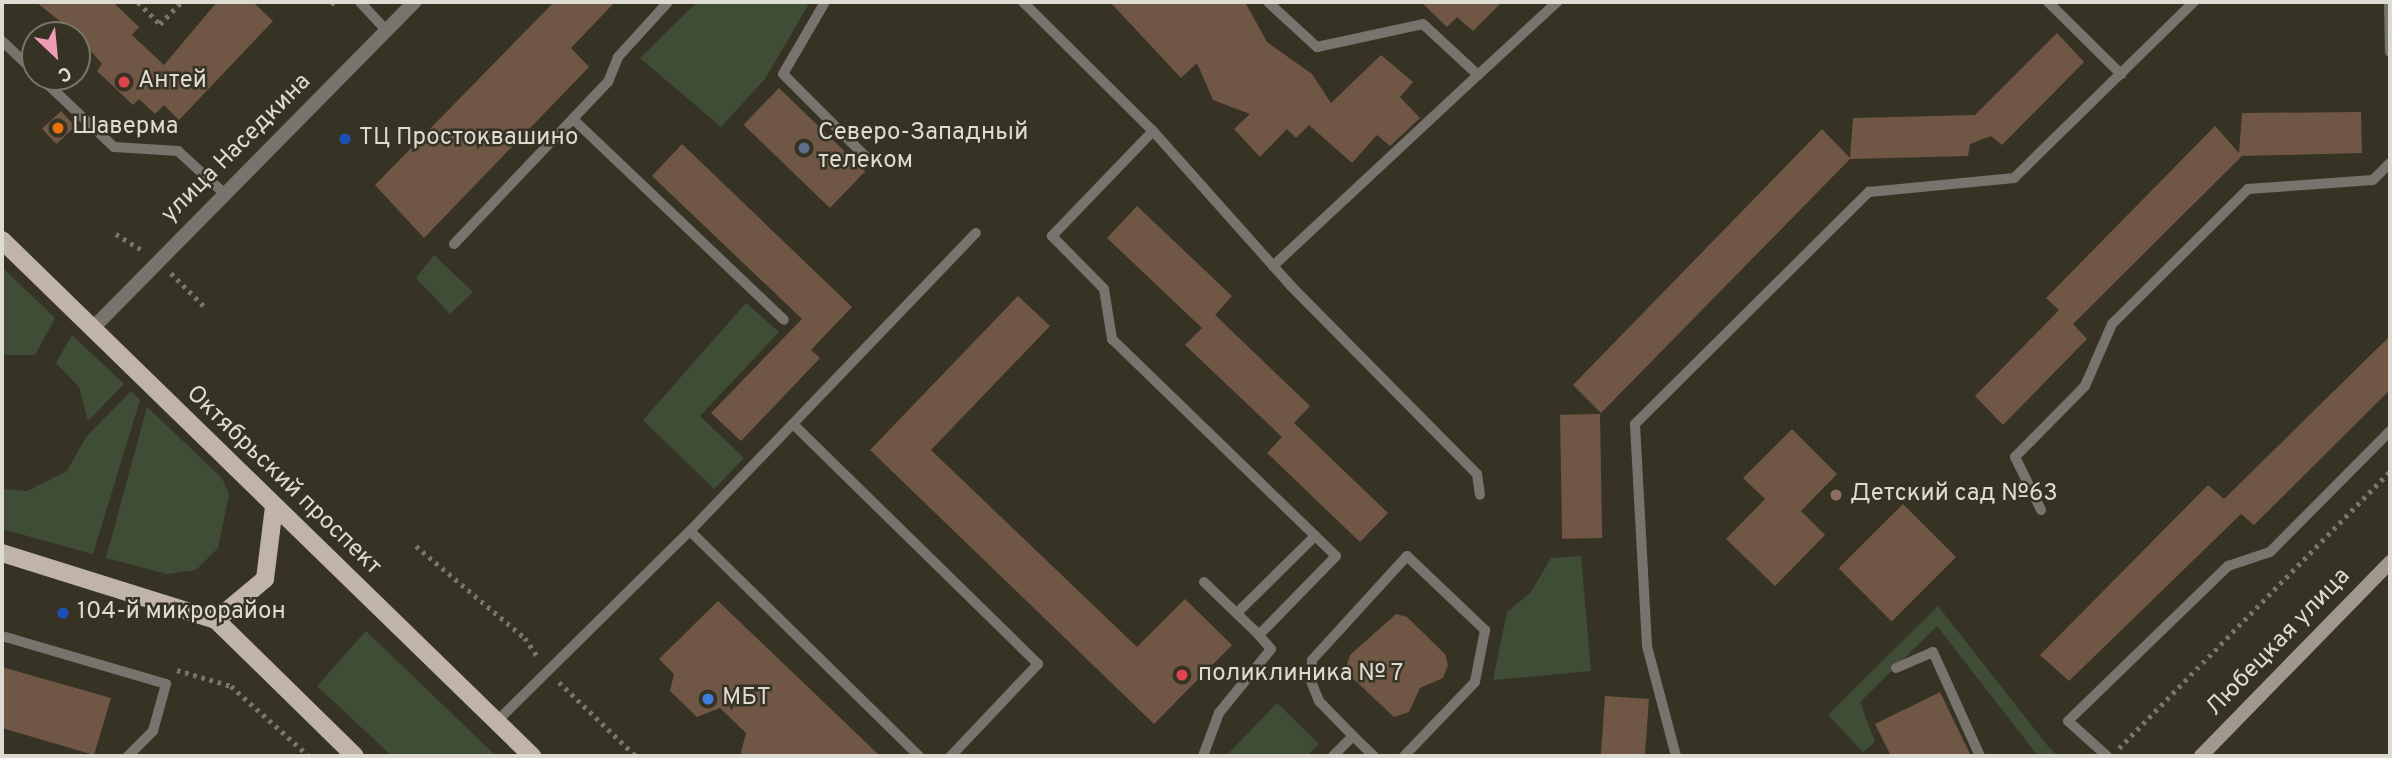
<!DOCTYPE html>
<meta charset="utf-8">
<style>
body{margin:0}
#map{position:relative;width:2392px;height:758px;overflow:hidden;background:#363324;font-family:Overpass,sans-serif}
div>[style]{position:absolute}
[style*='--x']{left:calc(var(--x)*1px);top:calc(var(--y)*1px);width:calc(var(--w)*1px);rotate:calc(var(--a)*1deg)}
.green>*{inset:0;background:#404d36}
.building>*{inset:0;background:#705644;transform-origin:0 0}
.path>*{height:4.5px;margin-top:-2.25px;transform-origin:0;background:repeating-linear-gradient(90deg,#797669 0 3.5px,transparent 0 8.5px)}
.lane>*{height:10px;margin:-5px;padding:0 5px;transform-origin:5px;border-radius:5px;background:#79736d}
.street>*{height:14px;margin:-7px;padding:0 7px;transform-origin:7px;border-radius:7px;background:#79736d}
.secondary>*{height:14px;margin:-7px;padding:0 7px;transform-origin:7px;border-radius:7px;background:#a0988e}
.primary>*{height:18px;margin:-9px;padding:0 9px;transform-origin:9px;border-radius:9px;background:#bfb4a7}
.dots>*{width:19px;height:19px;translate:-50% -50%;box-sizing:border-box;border:4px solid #363324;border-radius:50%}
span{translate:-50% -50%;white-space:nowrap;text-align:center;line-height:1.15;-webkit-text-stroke:5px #363324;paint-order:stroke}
.poi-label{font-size:24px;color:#dddbd2}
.left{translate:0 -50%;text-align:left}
.street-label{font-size:24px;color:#dddbd2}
.frame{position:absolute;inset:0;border:4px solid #dddbd2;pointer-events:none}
.north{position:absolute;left:21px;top:21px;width:70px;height:70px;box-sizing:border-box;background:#363324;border:2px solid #79766a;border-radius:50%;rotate:154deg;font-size:19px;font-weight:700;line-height:28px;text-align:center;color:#dddbd2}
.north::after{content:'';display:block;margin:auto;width:24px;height:32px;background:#f09ab6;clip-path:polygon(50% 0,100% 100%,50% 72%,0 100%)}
</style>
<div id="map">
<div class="green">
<div style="clip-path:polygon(697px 2px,810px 2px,765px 79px,721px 127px,640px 58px)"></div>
<div style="clip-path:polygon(434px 255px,473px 292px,450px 314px,416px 278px)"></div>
<div style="clip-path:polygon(2px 267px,55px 318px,35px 355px,2px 355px)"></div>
<div style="clip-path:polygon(746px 303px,779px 332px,700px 416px,744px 458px,714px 489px,643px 420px)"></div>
<div style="clip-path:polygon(72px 335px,124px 384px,88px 421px,79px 387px,56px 363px)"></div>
<div style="clip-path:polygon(131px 391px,140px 400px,93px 554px,2px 529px,2px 489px,27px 491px,67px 471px,86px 437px)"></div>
<div style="clip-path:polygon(147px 407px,222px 478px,229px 495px,218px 548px,196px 570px,167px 574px,106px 558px)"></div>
<div style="clip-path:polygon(1581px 556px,1591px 671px,1493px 680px,1507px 612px,1531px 592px,1551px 558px)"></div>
<div style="clip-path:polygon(1938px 606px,2047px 745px,2058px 756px,2038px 756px,1937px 626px,1860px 702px,1875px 742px,1863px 752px,1828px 715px)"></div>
<div style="clip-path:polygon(366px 631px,496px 756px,392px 756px,317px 686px)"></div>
<div style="clip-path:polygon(1277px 703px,1319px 744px,1307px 756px,1226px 756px)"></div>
</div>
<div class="building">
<div style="clip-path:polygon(36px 2px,113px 2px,139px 27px,132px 35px,164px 65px,217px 2px,253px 2px,273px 21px,179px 120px,164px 105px,155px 114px,139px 99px,133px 105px,97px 71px,102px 64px,77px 35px)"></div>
<div style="clip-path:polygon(554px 2px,615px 2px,571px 48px,589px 67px,424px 238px,375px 185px)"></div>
<div style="clip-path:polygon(1110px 2px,1245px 2px,1267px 42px,1312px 74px,1331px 103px,1381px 55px,1413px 82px,1400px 97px,1420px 118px,1390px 146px,1377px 135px,1352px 163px,1309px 125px,1296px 138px,1287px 129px,1260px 157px,1234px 129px,1250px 114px,1213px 100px,1197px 63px,1181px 78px)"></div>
<div style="clip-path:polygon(1421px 2px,1502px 2px,1473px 31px,1457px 17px,1447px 27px)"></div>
<div style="clip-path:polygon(2057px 33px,2084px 62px,2002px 145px,1991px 136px,1970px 144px,1968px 156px,1850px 159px,1601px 413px,1573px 385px,1822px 129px,1850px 158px,1853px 118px,1975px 115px)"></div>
<div style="left:779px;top:88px;width:120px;height:51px;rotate:44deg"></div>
<div style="left:61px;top:111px;width:21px;height:26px;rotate:47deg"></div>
<div style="clip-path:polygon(2361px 112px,2362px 153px,2242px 156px,2073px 324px,2087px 339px,2003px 425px,1975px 396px,2059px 310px,2046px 298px,2215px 126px,2239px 153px,2242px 113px)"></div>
<div style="clip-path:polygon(682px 144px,852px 307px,811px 350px,820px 358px,741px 441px,711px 413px,802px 319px,652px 176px)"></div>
<div style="clip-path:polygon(1137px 206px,1232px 296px,1215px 315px,1310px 406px,1294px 423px,1388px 513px,1360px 542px,1267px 453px,1282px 437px,1185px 345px,1202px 328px,1107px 238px)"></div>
<div style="clip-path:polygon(1018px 296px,1050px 326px,931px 450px,1137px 647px,1185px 599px,1232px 645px,1154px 724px,870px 450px)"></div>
<div style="clip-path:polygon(2390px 336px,2390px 390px,2254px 525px,2241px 514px,2069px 681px,2040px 655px,2208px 485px,2224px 499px)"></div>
<div style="left:1600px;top:414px;width:124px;height:40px;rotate:89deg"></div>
<div style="clip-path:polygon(1792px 429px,1837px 474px,1801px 511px,1825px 535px,1775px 586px,1726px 539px,1765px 499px,1743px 478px)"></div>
<div style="left:1903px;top:504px;width:75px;height:91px;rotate:45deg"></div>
<div style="clip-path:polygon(718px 601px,880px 756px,740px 756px,746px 733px,720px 708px,697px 717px,670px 691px,674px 674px,659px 659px)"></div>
<div style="clip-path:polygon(1396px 614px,1407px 617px,1445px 654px,1448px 665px,1443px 678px,1420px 688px,1409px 712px,1394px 717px,1345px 671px,1350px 655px)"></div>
<div style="clip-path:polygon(2px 667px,111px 698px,94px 755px,2px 728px)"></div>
<div style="clip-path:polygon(1940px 692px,1971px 756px,1891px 756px,1875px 724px)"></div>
<div style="left:1605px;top:696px;width:44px;height:60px;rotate:4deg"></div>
</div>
<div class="path">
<div style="--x:138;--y:2;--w:31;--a:45"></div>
<div style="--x:160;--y:24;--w:30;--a:-46"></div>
<div style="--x:332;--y:2;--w:8;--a:40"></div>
<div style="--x:116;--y:234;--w:34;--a:32"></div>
<div style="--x:171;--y:273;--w:47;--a:45"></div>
<div style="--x:416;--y:546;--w:143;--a:40.2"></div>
<div style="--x:525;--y:638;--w:25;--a:56"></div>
<div style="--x:177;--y:670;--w:56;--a:16.5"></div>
<div style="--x:231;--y:686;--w:105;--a:41.9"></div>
<div style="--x:559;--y:682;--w:107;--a:43.9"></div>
<div style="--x:2119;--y:748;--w:388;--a:-45.6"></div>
</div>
<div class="lane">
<div style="--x:360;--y:2;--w:38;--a:47"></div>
<div style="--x:825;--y:2;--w:83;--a:120.3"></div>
<div style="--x:783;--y:74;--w:120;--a:45"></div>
<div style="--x:1023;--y:2;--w:183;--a:44.8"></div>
<div style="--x:1153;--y:131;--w:146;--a:133.9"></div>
<div style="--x:1052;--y:236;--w:74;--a:45.5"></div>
<div style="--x:1104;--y:289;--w:51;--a:80.9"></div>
<div style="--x:1112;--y:339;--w:283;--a:44.1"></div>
<div style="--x:1315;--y:536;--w:110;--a:135.4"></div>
<div style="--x:1268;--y:2;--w:67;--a:42.6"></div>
<div style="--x:1317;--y:47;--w:108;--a:-12.2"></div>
<div style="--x:1423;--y:24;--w:75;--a:42.8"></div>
<div style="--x:1478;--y:75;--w:108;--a:-42.7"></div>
<div style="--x:2048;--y:2;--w:103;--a:44.6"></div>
<div style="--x:2389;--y:2;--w:50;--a:88.9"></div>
<div style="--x:2;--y:41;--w:45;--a:43.2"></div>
<div style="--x:40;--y:77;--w:102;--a:43.4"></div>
<div style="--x:114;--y:147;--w:64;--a:3.6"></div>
<div style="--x:178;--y:151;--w:64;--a:42.5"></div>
<div style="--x:573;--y:119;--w:291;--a:43.6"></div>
<div style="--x:1153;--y:131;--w:208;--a:48.3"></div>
<div style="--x:1291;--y:286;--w:264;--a:45.3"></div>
<div style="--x:1477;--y:474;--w:21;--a:82"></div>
<div style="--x:454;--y:244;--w:224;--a:-46.5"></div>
<div style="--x:608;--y:82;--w:27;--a:-68"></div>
<div style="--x:618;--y:57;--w:74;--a:-47.7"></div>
<div style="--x:1273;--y:266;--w:280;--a:-43"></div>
<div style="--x:793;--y:424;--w:343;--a:44.4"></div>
<div style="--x:1038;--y:664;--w:127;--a:133.4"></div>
<div style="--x:2041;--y:510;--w:59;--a:-116.1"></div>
<div style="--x:2015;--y:457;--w:100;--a:-45.4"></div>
<div style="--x:2085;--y:386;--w:68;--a:-66.5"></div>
<div style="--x:2112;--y:324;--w:192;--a:-44.8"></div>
<div style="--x:2248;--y:189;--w:125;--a:-4.1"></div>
<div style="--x:2373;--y:180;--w:24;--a:-45"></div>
<div style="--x:690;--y:531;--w:321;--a:44.5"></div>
<div style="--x:1204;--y:582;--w:76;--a:43.9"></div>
<div style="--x:2;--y:636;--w:171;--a:16.3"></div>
<div style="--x:166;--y:684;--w:49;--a:105.5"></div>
<div style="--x:153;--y:731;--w:35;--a:135"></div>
<div style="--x:1896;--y:668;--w:40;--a:-23.4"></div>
<div style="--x:1933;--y:652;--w:114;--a:65.7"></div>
<div style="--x:496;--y:722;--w:272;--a:-44.6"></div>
<div style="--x:690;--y:531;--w:413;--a:-46.2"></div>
<div style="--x:1353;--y:736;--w:49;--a:-134.2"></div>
<div style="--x:1319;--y:701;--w:22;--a:-112"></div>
<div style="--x:1311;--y:681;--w:21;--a:-87"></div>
<div style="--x:1312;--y:660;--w:141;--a:-47.6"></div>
<div style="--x:1407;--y:556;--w:108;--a:43.5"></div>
<div style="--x:1485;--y:630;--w:53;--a:100.9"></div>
<div style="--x:1475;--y:682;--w:103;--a:133.8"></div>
<div style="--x:1203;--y:756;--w:46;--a:-69.6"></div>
<div style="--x:1219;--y:713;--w:82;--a:-50.9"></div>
<div style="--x:1271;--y:649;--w:18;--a:-131"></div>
<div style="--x:1259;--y:635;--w:110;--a:-45.7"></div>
<div style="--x:1336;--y:556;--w:29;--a:-136"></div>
<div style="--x:1333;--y:756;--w:28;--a:-45"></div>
<div style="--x:1353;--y:736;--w:29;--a:44"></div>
<div style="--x:1676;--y:756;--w:114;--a:-104.8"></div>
<div style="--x:1647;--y:646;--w:222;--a:-93.1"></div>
<div style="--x:1635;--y:424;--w:330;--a:-44.8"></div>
<div style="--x:1869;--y:192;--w:146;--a:-5.5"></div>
<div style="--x:2014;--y:178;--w:252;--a:-44.4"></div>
<div style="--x:2107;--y:756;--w:52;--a:-138.1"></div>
<div style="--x:2068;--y:721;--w:223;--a:-44.1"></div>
<div style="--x:2228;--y:566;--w:44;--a:-18.4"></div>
<div style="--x:2270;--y:552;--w:170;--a:-45.2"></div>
</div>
<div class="street">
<div style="--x:93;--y:328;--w:458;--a:-45.4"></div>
</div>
<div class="secondary">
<div style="--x:2201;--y:756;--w:271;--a:-45.7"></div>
</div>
<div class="primary">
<div style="--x:2;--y:240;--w:740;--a:44.23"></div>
<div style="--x:2;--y:553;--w:224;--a:17.4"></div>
<div style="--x:216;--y:620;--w:194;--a:44.4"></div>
<div style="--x:216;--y:620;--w:64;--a:-39.9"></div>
<div style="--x:265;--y:579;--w:73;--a:-82.9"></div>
</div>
<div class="dots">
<div style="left:124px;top:82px;background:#e0444e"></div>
<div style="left:58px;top:128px;background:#e8710a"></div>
<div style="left:345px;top:139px;background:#1a4fb4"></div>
<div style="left:804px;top:148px;background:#5c6f8a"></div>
<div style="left:1836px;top:495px;background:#8d6e63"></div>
<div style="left:63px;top:613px;background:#1a4fb4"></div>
<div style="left:1182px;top:675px;background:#e0444e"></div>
<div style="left:708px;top:699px;background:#3f7fe0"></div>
</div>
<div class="poi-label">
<span class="left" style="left:138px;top:82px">Антей</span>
<span class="left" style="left:72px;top:128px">Шаверма</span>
<span class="left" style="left:818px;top:148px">Северо-Западный<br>телеком</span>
<span class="left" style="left:359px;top:139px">ТЦ Простоквашино</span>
<span class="left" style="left:1850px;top:495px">Детский сад №63</span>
<span class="left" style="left:77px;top:613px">104-й микрорайон</span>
<span class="left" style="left:1198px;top:675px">поликлиника № 7</span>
<span class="left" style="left:722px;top:699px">МБТ</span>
</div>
<div class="street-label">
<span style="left:237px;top:149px;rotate:-45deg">улица Наседкина</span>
<span style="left:283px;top:481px;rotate:44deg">Октябрьский проспект</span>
<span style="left:2279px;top:643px;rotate:-46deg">Любецкая улица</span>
</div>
<div class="frame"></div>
<div class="north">С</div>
</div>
